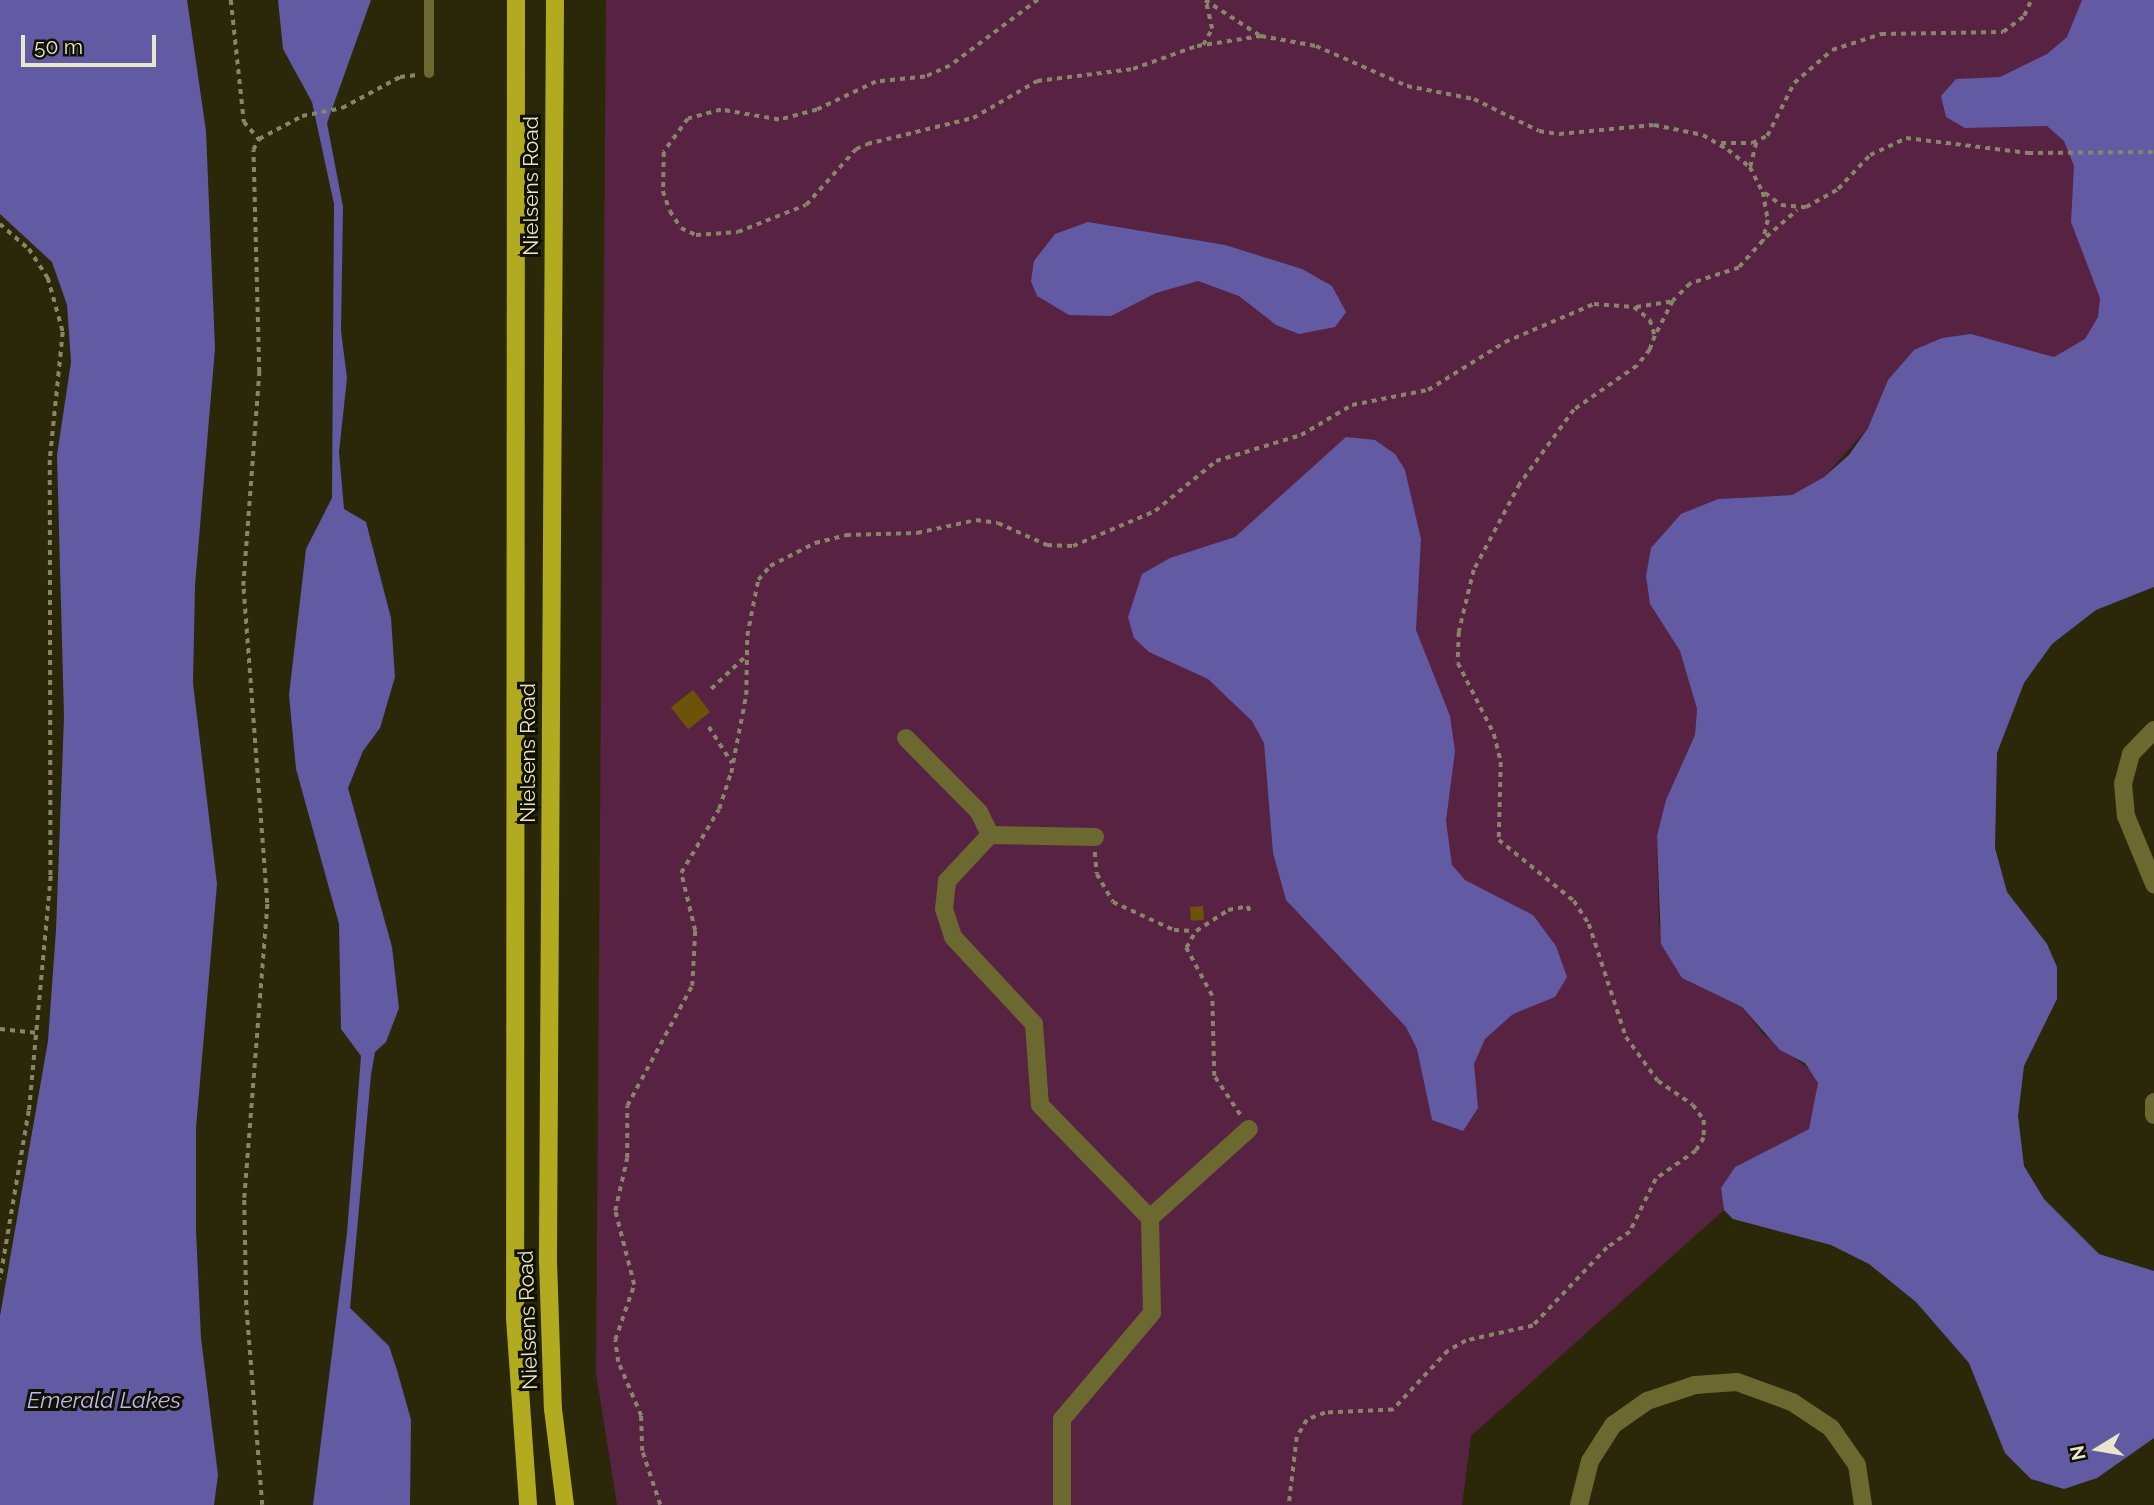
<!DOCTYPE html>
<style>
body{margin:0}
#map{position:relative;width:2154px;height:1505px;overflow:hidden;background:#2a2809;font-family:Raleway,sans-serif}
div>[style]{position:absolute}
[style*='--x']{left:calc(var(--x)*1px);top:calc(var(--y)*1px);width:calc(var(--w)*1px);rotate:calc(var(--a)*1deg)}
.green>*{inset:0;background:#582242}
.water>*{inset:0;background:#625aa3}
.building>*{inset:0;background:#6d5307;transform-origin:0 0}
.path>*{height:3.5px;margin-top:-1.75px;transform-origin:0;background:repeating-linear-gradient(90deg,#878668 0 5px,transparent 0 10px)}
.lane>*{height:10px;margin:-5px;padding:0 5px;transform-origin:5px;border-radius:5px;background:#6c6930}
.street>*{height:18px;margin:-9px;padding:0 9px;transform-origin:9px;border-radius:9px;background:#6c6930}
.primary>*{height:18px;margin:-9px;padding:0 9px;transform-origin:9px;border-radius:9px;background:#b2ab1f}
span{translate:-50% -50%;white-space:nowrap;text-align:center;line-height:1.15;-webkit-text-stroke:6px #121000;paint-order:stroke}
.street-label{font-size:21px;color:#e8e7ca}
.water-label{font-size:23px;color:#bbb8f5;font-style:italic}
.north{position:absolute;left:2063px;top:1414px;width:70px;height:70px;-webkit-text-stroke:5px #121000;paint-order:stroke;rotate:259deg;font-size:19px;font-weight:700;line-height:28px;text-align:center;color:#e8e7ca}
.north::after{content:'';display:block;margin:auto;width:24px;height:32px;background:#e8e7ca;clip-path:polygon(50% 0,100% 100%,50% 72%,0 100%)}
.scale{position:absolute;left:21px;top:35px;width:135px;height:32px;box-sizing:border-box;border:4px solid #e8e7ca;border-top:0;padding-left:9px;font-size:21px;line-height:24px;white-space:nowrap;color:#e8e7ca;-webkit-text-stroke:5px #121000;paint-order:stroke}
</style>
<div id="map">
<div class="green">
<div style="clip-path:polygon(606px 0,2154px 0,2154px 367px,2039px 357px,2014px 346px,1888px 380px,1868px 428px,1824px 477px,1792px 495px,1718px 499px,1650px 604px,1680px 651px,1697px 709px,1695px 735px,1657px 836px,1659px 925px,1682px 978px,1742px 1007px,1763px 1034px,1813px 1072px,1818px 1083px,1816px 1107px,1809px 1129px,1735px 1167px,1721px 1188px,1724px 1210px,1471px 1436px,1462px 1505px,617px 1505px,596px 1373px)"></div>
</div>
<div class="water">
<div style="clip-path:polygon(0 0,187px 0,206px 131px,215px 348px,195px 586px,193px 683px,217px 884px,196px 1128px,196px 1230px,201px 1338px,218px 1475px,214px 1505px,0 1505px,0 1316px,48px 1041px,56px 930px,64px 717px,57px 455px,71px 362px,67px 305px,52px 262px,0 214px)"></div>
<div style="clip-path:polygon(278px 0,371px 0,327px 123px,343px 207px,341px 331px,347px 378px,339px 452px,344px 509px,366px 522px,391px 618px,395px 677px,380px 728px,363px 751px,348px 788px,392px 947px,399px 1008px,386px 1042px,375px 1052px,371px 1075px,350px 1308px,389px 1346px,397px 1370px,411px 1420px,410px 1505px,313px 1505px,347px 1233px,361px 1056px,341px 1029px,339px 924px,296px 769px,289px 695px,306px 549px,332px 498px,334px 204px,312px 102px,283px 49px)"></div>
<div style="clip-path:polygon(2082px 0,2154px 0,2154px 587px,2096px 610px,2052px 644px,2024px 683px,1997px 753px,1995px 848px,2007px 892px,2047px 944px,2057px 967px,2057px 999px,2024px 1066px,2018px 1116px,2024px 1166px,2044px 1199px,2099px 1254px,2154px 1271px,2154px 1438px,2097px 1478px,2064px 1489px,2031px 1479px,2005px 1453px,1969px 1363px,1916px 1302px,1869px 1264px,1831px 1245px,1733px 1219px,1724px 1210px,1721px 1188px,1735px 1167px,1809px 1129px,1818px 1083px,1805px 1063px,1780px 1050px,1742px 1007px,1682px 978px,1661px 944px,1657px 836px,1666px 800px,1695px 735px,1697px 709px,1680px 651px,1650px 604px,1646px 576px,1651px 548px,1681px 514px,1718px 499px,1792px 495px,1824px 477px,1849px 455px,1868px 428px,1888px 380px,1914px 350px,1942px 338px,1971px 334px,2054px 357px,2085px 339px,2098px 317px,2100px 298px,2071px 222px,2074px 166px,2064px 141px,2047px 126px,1965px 128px,1946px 117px,1941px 96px,1956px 79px,2000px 77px,2047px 54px,2067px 37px)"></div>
<div style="clip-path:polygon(1088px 222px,1225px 245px,1302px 269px,1332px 286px,1346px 312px,1335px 327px,1299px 334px,1276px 325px,1239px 296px,1198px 281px,1156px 293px,1111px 316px,1069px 315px,1037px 296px,1031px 281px,1034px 261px,1055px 234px)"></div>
<div style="clip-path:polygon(1346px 437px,1375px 440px,1395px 454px,1405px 470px,1421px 539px,1416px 630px,1450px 716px,1455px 751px,1446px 821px,1452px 865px,1465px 880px,1533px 915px,1556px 946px,1567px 977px,1555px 997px,1513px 1014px,1485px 1039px,1474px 1064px,1478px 1108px,1463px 1131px,1432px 1120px,1417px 1049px,1406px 1027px,1286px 900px,1273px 853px,1264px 743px,1252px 721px,1208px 679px,1149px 652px,1134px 638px,1128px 617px,1142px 574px,1170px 558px,1235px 537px)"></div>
</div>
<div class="building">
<div style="left:693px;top:690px;width:28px;height:28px;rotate:52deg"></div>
<div style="left:1203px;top:906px;width:14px;height:13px;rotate:86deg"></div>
</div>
<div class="path">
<div style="--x:231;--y:0;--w:123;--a:83.9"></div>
<div style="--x:244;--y:122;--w:23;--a:49"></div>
<div style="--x:1038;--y:0;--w:110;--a:143.1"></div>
<div style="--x:950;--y:66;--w:27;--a:156"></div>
<div style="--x:925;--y:77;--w:49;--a:174.2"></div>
<div style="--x:876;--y:82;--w:65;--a:154.6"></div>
<div style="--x:817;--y:110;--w:39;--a:165"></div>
<div style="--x:779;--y:120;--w:59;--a:-170.2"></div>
<div style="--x:721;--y:110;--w:34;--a:165"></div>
<div style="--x:688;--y:119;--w:41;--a:126"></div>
<div style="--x:664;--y:152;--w:39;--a:91"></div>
<div style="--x:663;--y:191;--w:21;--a:71"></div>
<div style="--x:670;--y:211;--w:20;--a:57"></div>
<div style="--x:681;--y:228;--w:17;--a:25"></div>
<div style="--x:696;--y:235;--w:42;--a:-4.1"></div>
<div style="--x:738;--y:232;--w:73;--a:-21.7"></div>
<div style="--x:806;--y:205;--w:75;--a:-48.2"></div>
<div style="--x:856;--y:149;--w:12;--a:-24"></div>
<div style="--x:867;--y:144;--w:109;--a:-13.8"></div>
<div style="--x:973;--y:118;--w:74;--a:-30"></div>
<div style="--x:1037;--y:81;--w:97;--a:-7.1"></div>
<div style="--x:1133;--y:69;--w:68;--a:-19.8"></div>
<div style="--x:1197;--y:46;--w:65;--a:-8.9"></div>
<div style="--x:1261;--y:36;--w:56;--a:10.3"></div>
<div style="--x:1316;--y:46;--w:99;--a:23.7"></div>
<div style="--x:1407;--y:86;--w:68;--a:11"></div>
<div style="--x:1474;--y:99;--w:72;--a:26.2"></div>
<div style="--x:1539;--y:131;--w:20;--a:9"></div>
<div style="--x:1559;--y:134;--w:95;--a:-5.4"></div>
<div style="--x:1654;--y:125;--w:50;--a:11.5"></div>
<div style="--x:1703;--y:135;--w:29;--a:31"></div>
<div style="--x:1728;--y:150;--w:28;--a:38"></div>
<div style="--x:1750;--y:167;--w:28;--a:63"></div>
<div style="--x:1763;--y:192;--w:28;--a:80"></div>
<div style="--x:1768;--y:220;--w:22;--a:103"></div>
<div style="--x:1763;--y:241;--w:36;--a:132"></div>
<div style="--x:1739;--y:268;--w:52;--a:161.9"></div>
<div style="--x:1690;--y:284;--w:24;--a:135"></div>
<div style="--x:1673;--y:301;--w:39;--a:117"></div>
<div style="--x:1205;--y:0;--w:64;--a:32.9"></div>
<div style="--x:1203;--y:45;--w:18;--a:-61"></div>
<div style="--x:1212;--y:29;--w:28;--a:-103"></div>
<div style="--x:1721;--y:143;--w:31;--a:0"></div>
<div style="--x:1752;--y:143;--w:17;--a:-25"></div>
<div style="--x:1767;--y:136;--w:59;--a:-63"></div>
<div style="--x:1794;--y:83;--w:50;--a:-41"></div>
<div style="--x:1832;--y:50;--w:52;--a:-18.1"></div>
<div style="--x:1881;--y:34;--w:122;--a:-0.9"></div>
<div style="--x:2003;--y:32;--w:26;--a:-37"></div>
<div style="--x:2024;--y:16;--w:17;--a:-66"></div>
<div style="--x:1750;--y:167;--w:25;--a:-76"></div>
<div style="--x:1765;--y:193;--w:20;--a:37"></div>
<div style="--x:1781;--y:205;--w:25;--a:5"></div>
<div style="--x:1806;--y:207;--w:37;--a:-29"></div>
<div style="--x:1838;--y:189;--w:47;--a:-46.7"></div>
<div style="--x:1870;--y:155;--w:40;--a:-25"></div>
<div style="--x:1906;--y:138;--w:123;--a:7"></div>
<div style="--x:2028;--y:153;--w:126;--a:-0.5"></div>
<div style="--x:0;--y:224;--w:38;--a:41"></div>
<div style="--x:29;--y:249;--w:35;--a:57"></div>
<div style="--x:48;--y:278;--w:56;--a:74.5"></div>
<div style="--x:63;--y:332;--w:129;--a:95.8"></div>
<div style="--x:50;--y:460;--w:416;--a:89.9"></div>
<div style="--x:51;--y:876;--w:236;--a:95.3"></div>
<div style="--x:29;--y:1111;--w:171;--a:99.7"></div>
<div style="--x:1766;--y:237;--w:41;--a:-41.1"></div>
<div style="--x:1636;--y:307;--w:37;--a:-9"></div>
<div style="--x:711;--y:689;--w:50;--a:-43.4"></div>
<div style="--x:709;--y:727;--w:43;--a:57.4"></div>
<div style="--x:1095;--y:852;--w:22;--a:85"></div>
<div style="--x:1097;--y:874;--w:32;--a:60"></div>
<div style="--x:1113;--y:902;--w:67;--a:24.7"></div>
<div style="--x:1174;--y:930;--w:20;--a:3"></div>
<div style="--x:0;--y:1029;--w:38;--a:6"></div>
<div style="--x:1240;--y:1115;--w:47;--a:-123.7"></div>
<div style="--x:1214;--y:1076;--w:80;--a:-91.4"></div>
<div style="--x:1212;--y:996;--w:55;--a:-118.4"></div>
<div style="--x:1186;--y:948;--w:20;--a:-60"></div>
<div style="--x:1196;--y:931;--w:38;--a:-33"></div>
<div style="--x:1228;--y:910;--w:20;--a:-11"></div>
<div style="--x:1248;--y:906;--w:9;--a:72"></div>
<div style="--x:262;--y:1505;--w:201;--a:-94.6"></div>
<div style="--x:246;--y:1305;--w:107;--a:-91.1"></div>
<div style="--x:244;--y:1198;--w:296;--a:-85.5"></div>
<div style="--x:267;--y:903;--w:318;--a:-94.3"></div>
<div style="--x:243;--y:586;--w:215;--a:-85.7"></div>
<div style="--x:259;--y:372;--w:222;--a:-91.5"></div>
<div style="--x:253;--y:150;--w:13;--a:-61"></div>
<div style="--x:259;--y:139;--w:49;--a:-28.1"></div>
<div style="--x:302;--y:116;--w:41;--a:-11.3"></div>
<div style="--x:342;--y:108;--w:66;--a:-28.1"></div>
<div style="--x:400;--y:77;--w:17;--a:-7"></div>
<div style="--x:660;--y:1505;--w:57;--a:-108.4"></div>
<div style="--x:642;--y:1451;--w:35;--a:-92"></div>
<div style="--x:641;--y:1416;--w:59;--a:-113.1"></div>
<div style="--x:618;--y:1362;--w:22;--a:-98"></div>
<div style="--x:615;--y:1340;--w:58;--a:-70.9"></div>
<div style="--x:634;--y:1285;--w:76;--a:-104.4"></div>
<div style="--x:615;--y:1211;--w:54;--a:-77.2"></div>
<div style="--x:627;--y:1158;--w:52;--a:-90"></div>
<div style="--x:627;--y:1106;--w:136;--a:-61.6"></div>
<div style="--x:692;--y:986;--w:55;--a:-86.9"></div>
<div style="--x:695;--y:931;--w:60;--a:-103.6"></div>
<div style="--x:681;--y:873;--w:74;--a:-59.3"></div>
<div style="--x:719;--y:809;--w:38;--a:-72"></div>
<div style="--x:731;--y:773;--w:79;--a:-79.1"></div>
<div style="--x:746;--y:695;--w:59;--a:-89"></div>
<div style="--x:747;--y:636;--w:57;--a:-78.9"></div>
<div style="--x:758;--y:580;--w:18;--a:-49"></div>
<div style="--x:770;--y:566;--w:51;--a:-27.1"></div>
<div style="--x:815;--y:543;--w:32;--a:-14"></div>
<div style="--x:846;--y:535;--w:71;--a:-1.6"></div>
<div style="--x:917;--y:533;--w:60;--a:-12.4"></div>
<div style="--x:976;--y:520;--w:22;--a:8"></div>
<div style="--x:998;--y:523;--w:54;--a:24.2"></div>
<div style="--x:1047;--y:545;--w:26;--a:2"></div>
<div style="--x:1073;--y:546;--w:89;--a:-23.1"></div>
<div style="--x:1155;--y:511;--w:79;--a:-39.3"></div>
<div style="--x:1216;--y:461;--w:89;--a:-17"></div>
<div style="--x:1301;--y:435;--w:59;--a:-30.5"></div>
<div style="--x:1352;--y:405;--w:77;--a:-11.2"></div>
<div style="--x:1428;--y:390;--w:91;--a:-31.9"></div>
<div style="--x:1505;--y:342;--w:97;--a:-23.1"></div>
<div style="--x:1594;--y:304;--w:40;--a:4.3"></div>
<div style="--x:1634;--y:307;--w:21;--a:39"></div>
<div style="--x:1650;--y:320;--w:17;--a:73"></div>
<div style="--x:1655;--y:336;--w:15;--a:110"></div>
<div style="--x:1650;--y:350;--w:21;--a:129"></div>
<div style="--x:1637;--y:366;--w:77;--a:145.1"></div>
<div style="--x:1574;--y:410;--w:92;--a:126.1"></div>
<div style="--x:1520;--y:484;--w:98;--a:118.1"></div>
<div style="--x:1474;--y:570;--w:64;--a:103.6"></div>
<div style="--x:1459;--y:632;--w:31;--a:92"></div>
<div style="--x:1458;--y:663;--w:80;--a:63.1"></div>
<div style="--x:1494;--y:734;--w:29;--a:76"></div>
<div style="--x:1501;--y:762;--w:78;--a:91.5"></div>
<div style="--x:1499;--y:840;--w:97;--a:39.1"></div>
<div style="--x:1574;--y:901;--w:27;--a:57"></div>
<div style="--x:1589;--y:924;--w:119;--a:71.9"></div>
<div style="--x:1626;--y:1037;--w:54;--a:54"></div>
<div style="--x:1658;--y:1081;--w:42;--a:34.4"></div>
<div style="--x:1693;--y:1105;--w:19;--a:54"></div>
<div style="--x:1704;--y:1120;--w:18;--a:90"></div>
<div style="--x:1704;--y:1138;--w:15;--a:122"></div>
<div style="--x:1696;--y:1151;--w:49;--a:145"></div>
<div style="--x:1656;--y:1179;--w:59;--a:116.1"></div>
<div style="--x:1630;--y:1232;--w:28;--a:145"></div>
<div style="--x:1607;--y:1248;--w:108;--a:133.5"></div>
<div style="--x:1533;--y:1326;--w:69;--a:167.4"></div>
<div style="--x:1466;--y:1341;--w:21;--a:151"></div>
<div style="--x:1448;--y:1351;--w:81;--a:133"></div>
<div style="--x:1393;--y:1410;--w:68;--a:177.5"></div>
<div style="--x:1325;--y:1413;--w:19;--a:159"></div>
<div style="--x:1307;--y:1420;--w:20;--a:120"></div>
<div style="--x:1297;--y:1437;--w:68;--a:96.7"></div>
</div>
<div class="lane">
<div style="--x:429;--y:73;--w:73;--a:-90"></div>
</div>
<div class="street">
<div style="--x:2154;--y:730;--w:33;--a:134"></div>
<div style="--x:2131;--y:754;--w:30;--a:105"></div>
<div style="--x:2123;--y:783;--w:33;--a:85"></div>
<div style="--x:2126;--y:816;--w:74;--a:67.6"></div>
<div style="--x:906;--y:738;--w:104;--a:45.4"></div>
<div style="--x:979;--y:812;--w:25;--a:64"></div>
<div style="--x:990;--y:835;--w:105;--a:1.1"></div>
<div style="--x:990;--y:835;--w:63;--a:133.1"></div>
<div style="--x:947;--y:881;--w:28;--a:96"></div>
<div style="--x:944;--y:909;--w:29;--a:72"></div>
<div style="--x:953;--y:937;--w:119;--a:47"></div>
<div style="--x:1034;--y:1024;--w:81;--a:85.8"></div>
<div style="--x:1040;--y:1105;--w:158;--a:45.8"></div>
<div style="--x:1150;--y:1218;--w:95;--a:88.8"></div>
<div style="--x:1152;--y:1313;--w:139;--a:130.3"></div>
<div style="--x:1062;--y:1419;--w:86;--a:90"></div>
<div style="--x:2154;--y:1102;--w:13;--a:90"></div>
<div style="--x:1150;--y:1218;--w:133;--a:-42"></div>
<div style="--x:1579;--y:1505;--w:45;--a:-76"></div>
<div style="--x:1590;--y:1461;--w:43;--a:-57.4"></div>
<div style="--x:1613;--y:1425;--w:42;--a:-35.2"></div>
<div style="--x:1647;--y:1401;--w:51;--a:-18.4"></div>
<div style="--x:1695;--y:1385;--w:42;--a:-4.1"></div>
<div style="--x:1737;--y:1382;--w:59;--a:20"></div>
<div style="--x:1792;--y:1402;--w:47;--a:33.7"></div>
<div style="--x:1831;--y:1428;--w:45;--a:54.9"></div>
<div style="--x:1857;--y:1465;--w:40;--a:81.5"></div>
</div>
<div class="primary">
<div style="--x:516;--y:0;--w:1318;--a:90.04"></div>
<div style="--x:515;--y:1318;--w:187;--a:86"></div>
<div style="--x:555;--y:0;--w:1261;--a:90.32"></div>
<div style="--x:548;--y:1261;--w:148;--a:88.1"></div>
<div style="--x:553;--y:1409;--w:97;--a:82.9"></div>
</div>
<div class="street-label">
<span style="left:531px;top:186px;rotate:-90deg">Nielsens Road</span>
<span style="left:528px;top:753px;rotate:-90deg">Nielsens Road</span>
<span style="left:528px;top:1320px;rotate:-92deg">Nielsens Road</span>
</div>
<div class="water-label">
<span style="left:104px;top:1400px">Emerald Lakes</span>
</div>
<div class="north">N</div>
<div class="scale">50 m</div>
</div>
